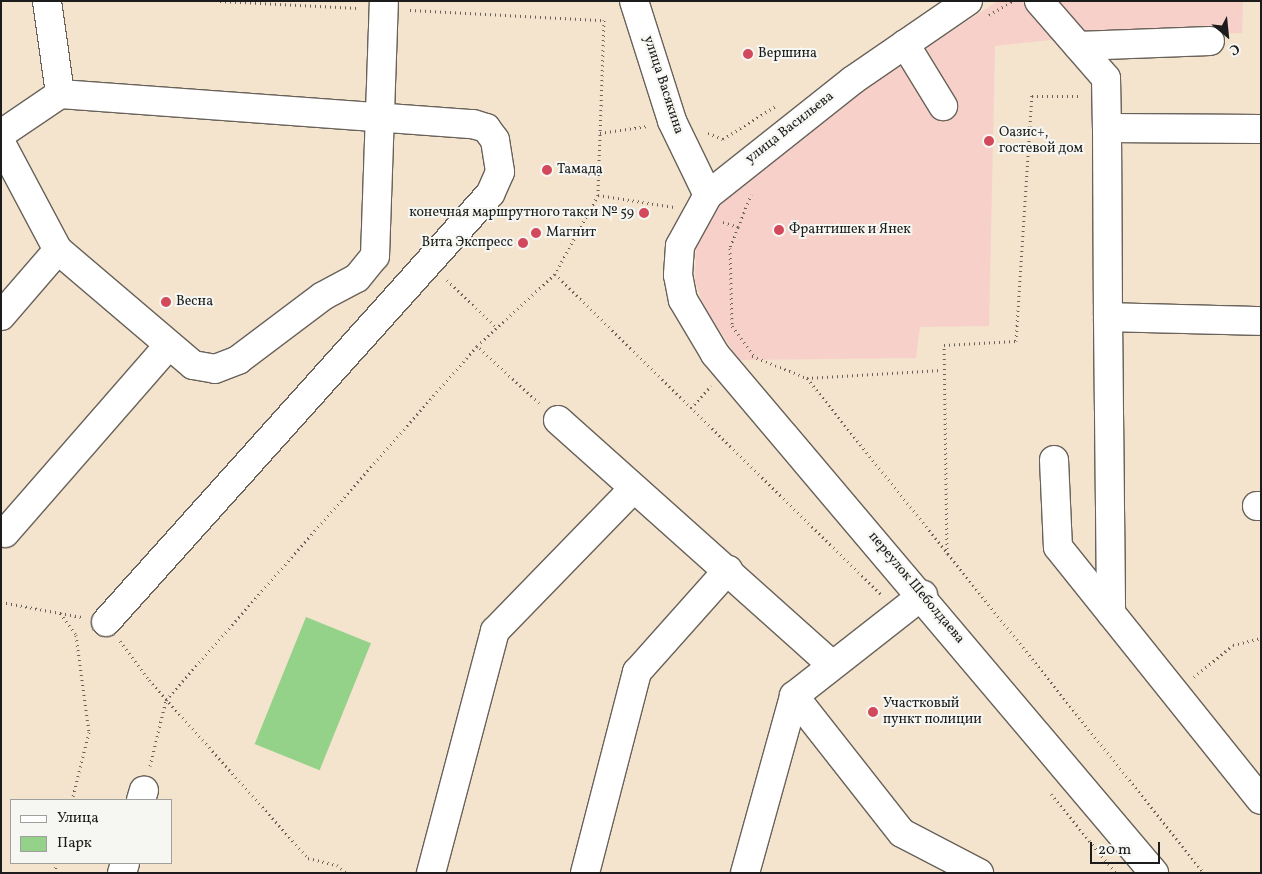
<!DOCTYPE html>
<meta charset="utf-8">
<style>
body{margin:0}
#map{position:relative;width:1262px;height:874px;overflow:hidden;background:#f4e3cd;font-family:Vollkorn,serif}
div>[style]{position:absolute}
[style*='--x']{left:calc(var(--x)*1px);top:calc(var(--y)*1px);width:calc(var(--w)*1px);rotate:calc(var(--a)*1deg)}
.built>*{inset:0;background:#f7d0ca}
.green>*{inset:0;background:#93d288;transform-origin:0 0}
.path>*{height:3px;margin-top:-1.5px;transform-origin:0;background:repeating-linear-gradient(90deg,#68625a 0 1px,transparent 0 5px)}
.roads{filter:drop-shadow(1px 0 #68625a) drop-shadow(-1px 0 #68625a) drop-shadow(0 1px #68625a) drop-shadow(0 -1px #68625a)}
.minor>*{height:28px;margin:-14px;padding:0 14px;transform-origin:14px;border-radius:14px;background:#fff}
.dots>*{width:14px;height:14px;translate:-50% -50%;box-sizing:border-box;border:2px solid #f6f6f2;border-radius:50%}
span{translate:-50% -50%;white-space:nowrap;text-align:center;line-height:1.15;-webkit-text-stroke:4px #f6f6f2;paint-order:stroke}
.poi-label{font-size:14px;color:#1c1c1c}
.left{translate:0 -50%;text-align:left}
.right{translate:-100% -50%;text-align:right}
.street-label{font-size:14px;color:#1c1c1c}
.frame{position:absolute;inset:0;border:2px solid #1c1c1c;pointer-events:none}
.legend{position:absolute;left:10px;top:799px;width:162px;height:65px;box-sizing:border-box;background:#f6f6f2;border:1px solid #9f9f9c;margin:0;padding:6px 9px;list-style:none;font-size:15px;color:#1c1c1c}
.legend li{display:flex;align-items:center;gap:10px;height:25px}
.legend b{width:25px;border:1px solid #9f9f9c}
.north{position:absolute;left:1202px;top:10px;width:50px;height:50px;-webkit-text-stroke:4px #f6f6f2;paint-order:stroke;rotate:152deg;font-size:14px;font-weight:700;line-height:20px;text-align:center;color:#1c1c1c}
.north::after{content:'';display:block;margin:auto;width:18px;height:22px;background:#1c1c1c;clip-path:polygon(50% 0,100% 100%,50% 72%,0 100%)}
.scale{position:absolute;left:1090px;top:842px;width:70px;height:22px;box-sizing:border-box;border:2px solid #1c1c1c;border-top:0;padding-left:6px;font-size:15px;line-height:18px;white-space:nowrap;color:#1c1c1c;-webkit-text-stroke:4px #f6f6f2;paint-order:stroke}
</style>
<div id="map">
<div class="built">
<div style="clip-path:polygon(998px 1px,1243px 1px,1242px 33px,1079px 37px,995px 46px,989px 326px,920px 327px,916px 358px,739px 360px,704px 307px,695px 281px,696px 246px,711px 216px,747px 177px,834px 108px)"></div>
</div>
<div class="green">
<div style="left:306px;top:617px;width:70px;height:137px;rotate:22deg"></div>
</div>
<div class="path">
<div style="--x:220;--y:1;--w:138;--a:2.9"></div>
<div style="--x:410;--y:10;--w:194;--a:3"></div>
<div style="--x:604;--y:20;--w:175;--a:92"></div>
<div style="--x:598;--y:195;--w:90;--a:118.6"></div>
<div style="--x:989;--y:15;--w:27;--a:-31"></div>
<div style="--x:600;--y:133;--w:48;--a:-8.5"></div>
<div style="--x:708;--y:133;--w:16;--a:22"></div>
<div style="--x:723;--y:139;--w:64;--a:-32.2"></div>
<div style="--x:598;--y:195;--w:77;--a:9"></div>
<div style="--x:723;--y:222;--w:16;--a:18"></div>
<div style="--x:738;--y:227;--w:22;--a:111"></div>
<div style="--x:730;--y:248;--w:78;--a:88.5"></div>
<div style="--x:732;--y:326;--w:36;--a:54"></div>
<div style="--x:738;--y:227;--w:35;--a:-68"></div>
<div style="--x:447;--y:280;--w:69;--a:43.8"></div>
<div style="--x:752;--y:356;--w:59;--a:21.8"></div>
<div style="--x:807;--y:378;--w:135;--a:-3.4"></div>
<div style="--x:807;--y:378;--w:635;--a:51.27"></div>
<div style="--x:539;--y:403;--w:84;--a:-137.4"></div>
<div style="--x:477;--y:346;--w:106;--a:-42.7"></div>
<div style="--x:555;--y:274;--w:458;--a:44.5"></div>
<div style="--x:691;--y:408;--w:30;--a:-48"></div>
<div style="--x:947;--y:554;--w:209;--a:-90.8"></div>
<div style="--x:944;--y:345;--w:72;--a:-3.2"></div>
<div style="--x:1016;--y:341;--w:246;--a:-86.3"></div>
<div style="--x:1032;--y:96;--w:49;--a:0"></div>
<div style="--x:1;--y:602;--w:82;--a:10.5"></div>
<div style="--x:60;--y:613;--w:27;--a:54"></div>
<div style="--x:76;--y:635;--w:98;--a:82.4"></div>
<div style="--x:89;--y:732;--w:70;--a:104"></div>
<div style="--x:120;--y:641;--w:49;--a:53.4"></div>
<div style="--x:149;--y:680;--w:239;--a:48.2"></div>
<div style="--x:308;--y:858;--w:30;--a:14"></div>
<div style="--x:337;--y:865;--w:13;--a:39"></div>
<div style="--x:1194;--y:677;--w:50;--a:-39.4"></div>
<div style="--x:1233;--y:645;--w:29;--a:-14"></div>
<div style="--x:150;--y:766;--w:68;--a:-76.4"></div>
<div style="--x:166;--y:700;--w:471;--a:-48.7"></div>
<div style="--x:1051;--y:794;--w:102;--a:50.6"></div>
<div style="--x:54;--y:873;--w:10;--a:-73"></div>
</div>
<div class="roads">
<div class="minor">
<div style="--x:47;--y:1;--w:94;--a:82"></div>
<div style="--x:634;--y:1;--w:126;--a:72.4"></div>
<div style="--x:672;--y:121;--w:82;--a:64.1"></div>
<div style="--x:968;--y:1;--w:140;--a:145.5"></div>
<div style="--x:853;--y:80;--w:185;--a:141.6"></div>
<div style="--x:708;--y:195;--w:58;--a:118.8"></div>
<div style="--x:680;--y:246;--w:29;--a:94"></div>
<div style="--x:678;--y:275;--w:25;--a:79"></div>
<div style="--x:683;--y:300;--w:63;--a:59.3"></div>
<div style="--x:715;--y:354;--w:680;--a:49.77"></div>
<div style="--x:1039;--y:1;--w:102;--a:49"></div>
<div style="--x:1106;--y:78;--w:50;--a:88.9"></div>
<div style="--x:1107;--y:128;--w:154;--a:0.4"></div>
<div style="--x:905;--y:44;--w:73;--a:58.5"></div>
<div style="--x:1078;--y:46;--w:132;--a:-2.2"></div>
<div style="--x:60;--y:94;--w:414;--a:4.2"></div>
<div style="--x:473;--y:124;--w:14;--a:17"></div>
<div style="--x:486;--y:128;--w:15;--a:53"></div>
<div style="--x:495;--y:140;--w:32;--a:81"></div>
<div style="--x:500;--y:172;--w:24;--a:114"></div>
<div style="--x:490;--y:194;--w:575;--a:131.9"></div>
<div style="--x:1107;--y:128;--w:189;--a:89.7"></div>
<div style="--x:1108;--y:317;--w:153;--a:1.5"></div>
<div style="--x:1;--y:134;--w:71;--a:-34.1"></div>
<div style="--x:1;--y:143;--w:121;--a:62"></div>
<div style="--x:1;--y:316;--w:87;--a:-49.2"></div>
<div style="--x:58;--y:250;--w:177;--a:40.4"></div>
<div style="--x:193;--y:365;--w:22;--a:10"></div>
<div style="--x:215;--y:369;--w:25;--a:-21"></div>
<div style="--x:238;--y:360;--w:106;--a:-37"></div>
<div style="--x:323;--y:296;--w:38;--a:-28"></div>
<div style="--x:357;--y:278;--w:28;--a:-51"></div>
<div style="--x:375;--y:256;--w:255;--a:-88"></div>
<div style="--x:1108;--y:317;--w:296;--a:89.4"></div>
<div style="--x:558;--y:420;--w:366;--a:41.8"></div>
<div style="--x:1054;--y:460;--w:87;--a:87.4"></div>
<div style="--x:1058;--y:547;--w:324;--a:51.3"></div>
<div style="--x:1257;--y:506;--w:4;--a:0"></div>
<div style="--x:5;--y:533;--w:249;--a:-48.9"></div>
<div style="--x:794;--y:696;--w:174;--a:51.8"></div>
<div style="--x:902;--y:833;--w:87;--a:27.5"></div>
<div style="--x:141;--y:800;--w:10;--a:-73"></div>
<div style="--x:122;--y:873;--w:10;--a:-73"></div>
<div style="--x:431;--y:873;--w:250;--a:-75.2"></div>
<div style="--x:495;--y:631;--w:198;--a:-45.8"></div>
<div style="--x:585;--y:873;--w:208;--a:-75.5"></div>
<div style="--x:637;--y:672;--w:137;--a:-48.3"></div>
<div style="--x:745;--y:873;--w:184;--a:-74.5"></div>
<div style="--x:794;--y:696;--w:164;--a:-38.1"></div>
</div>
</div>
<div class="dots">
<div style="left:748px;top:54px;background:#d1495b"></div>
<div style="left:989px;top:141px;background:#d1495b"></div>
<div style="left:547px;top:170px;background:#d1495b"></div>
<div style="left:644px;top:213px;background:#d1495b"></div>
<div style="left:779px;top:230px;background:#d1495b"></div>
<div style="left:536px;top:233px;background:#d1495b"></div>
<div style="left:523px;top:243px;background:#d1495b"></div>
<div style="left:166px;top:302px;background:#d1495b"></div>
<div style="left:873px;top:712px;background:#d1495b"></div>
</div>
<div class="poi-label">
<span class="left" style="left:758px;top:54px">Вершина</span>
<span class="left" style="left:999px;top:141px">Оазис+,<br>гостевой дом</span>
<span class="left" style="left:557px;top:170px">Тамада</span>
<span class="right" style="left:634px;top:213px">конечная маршрутного такси № 59</span>
<span class="left" style="left:789px;top:230px">Франтишек и Янек</span>
<span class="left" style="left:546px;top:233px">Магнит</span>
<span class="right" style="left:513px;top:243px">Вита Экспресс</span>
<span class="left" style="left:176px;top:302px">Весна</span>
<span class="left" style="left:883px;top:712px">Участковый<br>пункт полиции</span>
</div>
<div class="street-label">
<span style="left:663px;top:85px;rotate:72deg">улица Васякина</span>
<span style="left:790px;top:128px;rotate:-38deg">улица Васильева</span>
<span style="left:916px;top:588px;rotate:50deg">переулок Шеболдаева</span>
</div>
<div class="frame"></div>
<ul class="legend">
<li><b style="height:6px;background:#fff"></b>Улица</li>
<li><b style="height:14px;background:#93d288"></b>Парк</li>
</ul>
<div class="north">С</div>
<div class="scale">20 m</div>
</div>
